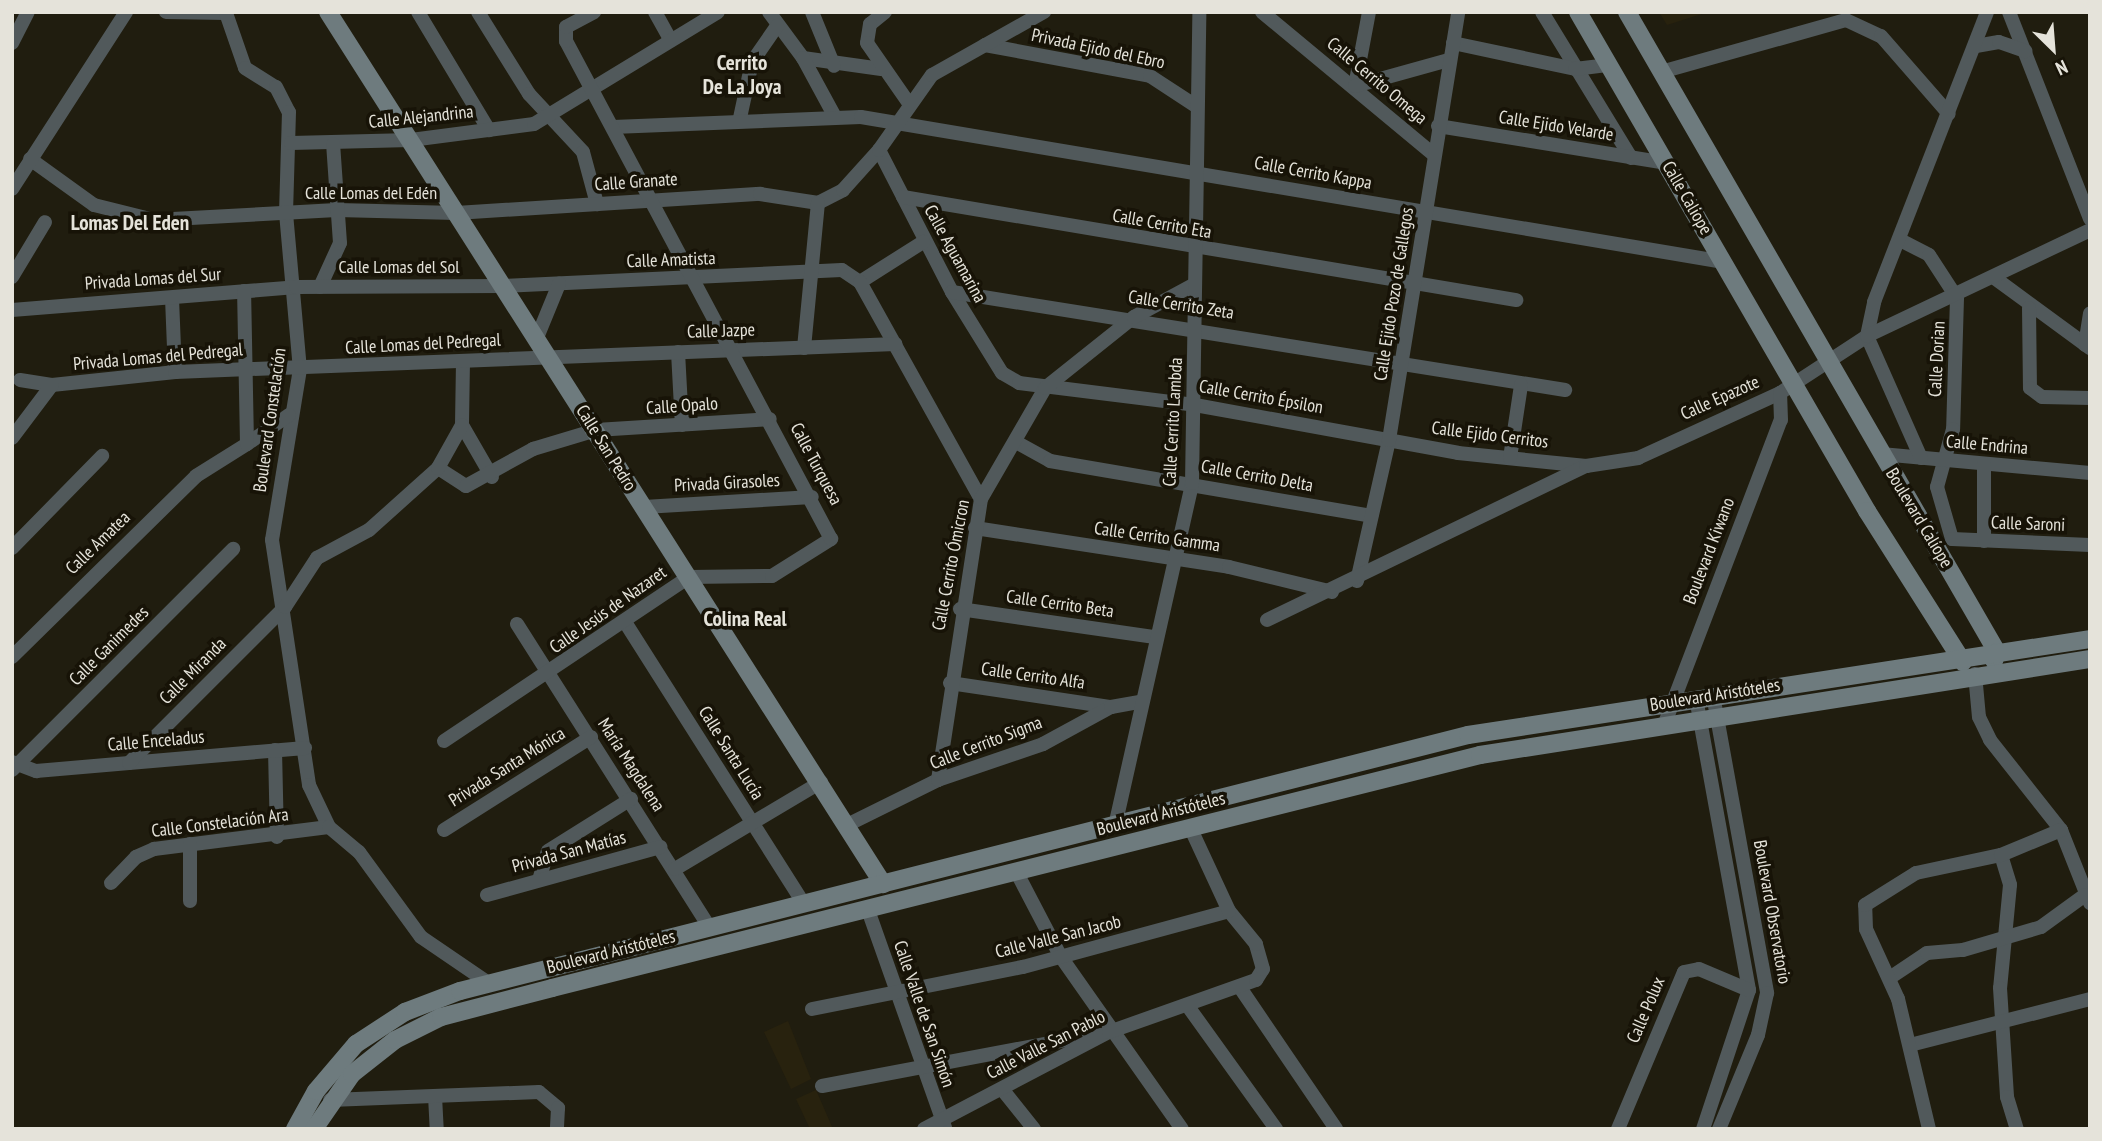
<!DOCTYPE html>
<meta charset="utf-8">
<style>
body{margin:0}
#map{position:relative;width:2102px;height:1141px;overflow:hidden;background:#201d0f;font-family:"PT Sans Narrow",sans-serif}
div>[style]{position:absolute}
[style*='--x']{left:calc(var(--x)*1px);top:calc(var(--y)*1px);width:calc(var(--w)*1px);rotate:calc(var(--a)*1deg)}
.built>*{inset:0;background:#28220e}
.street>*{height:14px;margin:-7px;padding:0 7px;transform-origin:7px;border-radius:7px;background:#51595b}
.secondary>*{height:18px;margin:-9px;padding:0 9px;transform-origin:9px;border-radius:9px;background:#6e7b7e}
span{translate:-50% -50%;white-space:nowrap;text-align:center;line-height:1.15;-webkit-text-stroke:7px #171307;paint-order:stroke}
.street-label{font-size:18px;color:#e5e3da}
.quarter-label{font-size:21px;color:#e5e3da;font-weight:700}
.frame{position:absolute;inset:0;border:14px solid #e5e3da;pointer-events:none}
.north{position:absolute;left:2018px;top:14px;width:70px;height:70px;-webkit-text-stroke:5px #171307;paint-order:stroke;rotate:155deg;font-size:19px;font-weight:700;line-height:28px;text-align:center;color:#e5e3da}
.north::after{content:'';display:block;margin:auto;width:24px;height:32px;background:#e5e3da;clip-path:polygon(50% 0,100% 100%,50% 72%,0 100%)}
</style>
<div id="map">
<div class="built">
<div style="clip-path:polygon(1659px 12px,1708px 12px,1667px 25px)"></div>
<div style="clip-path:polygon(788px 1021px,811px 1079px,791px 1089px,764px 1032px)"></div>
<div style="clip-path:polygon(816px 1090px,833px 1129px,810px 1129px,796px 1099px)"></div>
</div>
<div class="street">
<div style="--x:166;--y:12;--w:60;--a:1"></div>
<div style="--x:226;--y:13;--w:58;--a:70.9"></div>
<div style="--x:245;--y:68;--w:36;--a:32"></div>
<div style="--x:276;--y:87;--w:28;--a:63"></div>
<div style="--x:289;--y:112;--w:101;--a:91.7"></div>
<div style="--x:286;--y:213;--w:157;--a:84.9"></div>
<div style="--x:300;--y:369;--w:173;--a:99.3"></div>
<div style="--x:272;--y:540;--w:248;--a:81.4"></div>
<div style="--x:309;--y:785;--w:47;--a:64.5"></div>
<div style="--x:418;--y:12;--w:138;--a:59"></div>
<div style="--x:478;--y:12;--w:97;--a:58.1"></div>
<div style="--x:529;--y:94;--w:79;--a:47"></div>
<div style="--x:583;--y:152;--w:54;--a:74.9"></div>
<div style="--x:655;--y:12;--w:31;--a:61"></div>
<div style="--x:769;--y:12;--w:57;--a:53.5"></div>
<div style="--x:803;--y:58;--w:79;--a:8"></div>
<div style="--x:812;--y:12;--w:58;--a:67.8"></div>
<div style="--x:885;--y:12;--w:19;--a:141"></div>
<div style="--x:870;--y:24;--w:19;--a:99"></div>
<div style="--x:867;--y:43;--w:72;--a:55.2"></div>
<div style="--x:1262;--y:12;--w:224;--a:39.7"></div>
<div style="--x:1369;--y:12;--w:75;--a:100.7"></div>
<div style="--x:1355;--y:86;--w:98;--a:-15.5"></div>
<div style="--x:1542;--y:12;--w:171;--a:58.6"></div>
<div style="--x:2009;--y:12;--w:222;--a:68.6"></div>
<div style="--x:12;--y:43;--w:35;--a:-63"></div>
<div style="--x:1453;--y:43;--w:125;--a:12"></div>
<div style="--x:1575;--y:69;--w:34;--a:-7"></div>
<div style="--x:985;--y:45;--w:168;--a:10.6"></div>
<div style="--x:1150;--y:76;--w:55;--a:33.1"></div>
<div style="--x:1976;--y:46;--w:23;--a:-10"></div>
<div style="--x:1999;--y:42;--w:28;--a:19"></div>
<div style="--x:803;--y:58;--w:67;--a:61.5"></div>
<div style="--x:1661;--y:72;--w:192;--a:-15.7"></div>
<div style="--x:1846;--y:20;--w:38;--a:25"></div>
<div style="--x:1881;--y:36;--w:103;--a:48.9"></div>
<div style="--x:740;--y:118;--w:57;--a:-77.9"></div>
<div style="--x:752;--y:62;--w:44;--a:-55.2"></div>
<div style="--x:1438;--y:126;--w:232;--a:9.2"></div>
<div style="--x:613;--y:127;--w:248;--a:-2.3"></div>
<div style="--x:861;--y:117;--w:875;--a:9.54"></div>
<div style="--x:291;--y:143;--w:120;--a:-1.4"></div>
<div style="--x:411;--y:140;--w:124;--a:-7.4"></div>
<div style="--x:534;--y:124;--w:215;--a:-31.3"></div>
<div style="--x:879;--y:150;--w:160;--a:62.8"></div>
<div style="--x:952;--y:292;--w:95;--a:58.3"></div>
<div style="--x:1002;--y:373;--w:20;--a:30"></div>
<div style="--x:1019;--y:383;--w:177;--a:7.1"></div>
<div style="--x:1195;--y:405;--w:267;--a:10.3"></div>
<div style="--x:1458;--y:453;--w:129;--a:5.8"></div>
<div style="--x:30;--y:159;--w:79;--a:35.7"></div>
<div style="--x:94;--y:205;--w:62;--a:14"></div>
<div style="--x:154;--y:220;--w:183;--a:-3.1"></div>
<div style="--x:337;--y:210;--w:119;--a:1.4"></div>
<div style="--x:456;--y:213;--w:305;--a:-3.6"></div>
<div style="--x:760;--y:194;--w:59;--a:8.8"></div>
<div style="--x:818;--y:203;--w:28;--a:-27"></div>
<div style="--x:843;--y:190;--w:54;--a:-48"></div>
<div style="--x:879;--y:150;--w:92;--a:-54.8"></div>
<div style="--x:932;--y:75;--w:129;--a:-29.4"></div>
<div style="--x:12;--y:189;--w:211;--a:-57.2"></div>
<div style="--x:903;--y:197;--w:622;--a:9.54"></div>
<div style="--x:1902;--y:241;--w:30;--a:27"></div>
<div style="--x:1929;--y:255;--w:51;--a:56.9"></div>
<div style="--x:1957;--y:298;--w:131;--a:91.7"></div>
<div style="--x:1953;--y:429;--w:60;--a:105.4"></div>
<div style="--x:1937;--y:487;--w:54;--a:73.9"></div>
<div style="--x:1952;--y:539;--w:138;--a:2.5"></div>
<div style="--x:12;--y:277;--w:64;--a:-59"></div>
<div style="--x:1996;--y:279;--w:117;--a:36.3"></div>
<div style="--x:860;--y:282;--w:75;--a:-32.4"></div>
<div style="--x:320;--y:287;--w:48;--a:-65.6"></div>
<div style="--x:340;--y:243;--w:99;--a:-94"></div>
<div style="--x:952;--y:292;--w:621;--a:9.08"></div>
<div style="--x:172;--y:298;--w:74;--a:87.7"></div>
<div style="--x:2029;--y:308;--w:80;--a:89.3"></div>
<div style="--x:2030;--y:388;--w:15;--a:37"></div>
<div style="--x:2042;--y:397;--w:48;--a:1.2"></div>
<div style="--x:12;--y:310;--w:285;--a:-4.6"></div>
<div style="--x:296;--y:287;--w:206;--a:-0.3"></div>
<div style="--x:502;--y:286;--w:340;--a:-2.7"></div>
<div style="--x:842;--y:270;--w:22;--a:34"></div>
<div style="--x:860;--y:282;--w:248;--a:60.9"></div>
<div style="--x:536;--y:340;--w:61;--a:-67.7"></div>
<div style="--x:2085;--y:345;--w:32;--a:-81"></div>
<div style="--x:804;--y:348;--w:146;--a:-84.5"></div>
<div style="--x:678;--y:352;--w:73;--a:86.9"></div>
<div style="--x:463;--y:361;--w:64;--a:90.9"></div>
<div style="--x:462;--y:425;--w:60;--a:60"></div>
<div style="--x:20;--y:380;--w:32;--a:9"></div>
<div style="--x:52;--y:385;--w:124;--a:-6"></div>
<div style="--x:175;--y:372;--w:721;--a:-2.23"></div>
<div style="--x:12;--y:438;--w:66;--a:-53"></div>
<div style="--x:1016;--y:442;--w:39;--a:29"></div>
<div style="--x:1050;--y:461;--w:326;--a:9.7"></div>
<div style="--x:247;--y:444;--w:51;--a:-34.6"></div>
<div style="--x:1881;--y:454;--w:210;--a:5.2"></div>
<div style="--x:1510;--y:458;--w:74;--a:-81.4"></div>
<div style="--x:1921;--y:458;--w:133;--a:-113.9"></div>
<div style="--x:1867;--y:336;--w:35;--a:-78"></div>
<div style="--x:1874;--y:302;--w:311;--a:-68.7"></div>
<div style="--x:1984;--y:464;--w:77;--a:90"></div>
<div style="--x:438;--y:468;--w:33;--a:33"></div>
<div style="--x:466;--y:486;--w:77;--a:-28.9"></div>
<div style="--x:533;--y:449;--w:66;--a:-16.8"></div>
<div style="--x:596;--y:430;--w:174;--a:-3.6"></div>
<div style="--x:644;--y:507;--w:168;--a:-3.4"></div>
<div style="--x:975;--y:528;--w:257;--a:8.7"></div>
<div style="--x:1229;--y:567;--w:106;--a:13.6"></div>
<div style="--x:12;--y:548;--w:129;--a:-45.6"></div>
<div style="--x:1357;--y:581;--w:145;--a:-77.2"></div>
<div style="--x:1389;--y:440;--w:434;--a:-80.8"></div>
<div style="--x:960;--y:609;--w:197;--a:8.2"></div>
<div style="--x:1267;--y:620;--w:354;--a:-25.8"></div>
<div style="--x:1586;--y:466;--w:53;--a:-8.7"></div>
<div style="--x:1638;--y:458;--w:156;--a:-24.6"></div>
<div style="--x:1780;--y:393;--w:104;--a:-33.2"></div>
<div style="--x:1867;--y:336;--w:247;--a:-25.4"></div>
<div style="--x:625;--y:622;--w:334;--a:57.6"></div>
<div style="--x:517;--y:624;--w:360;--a:57.6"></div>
<div style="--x:12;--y:657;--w:258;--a:-44.5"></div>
<div style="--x:196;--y:476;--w:60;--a:-32.1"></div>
<div style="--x:247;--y:444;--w:153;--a:-91.1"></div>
<div style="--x:1975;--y:674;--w:43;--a:84.7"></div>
<div style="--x:1979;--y:717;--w:25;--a:64"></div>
<div style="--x:1990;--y:740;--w:115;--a:51.7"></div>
<div style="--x:2061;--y:830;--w:79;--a:68.3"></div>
<div style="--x:950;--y:683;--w:163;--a:8.5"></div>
<div style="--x:1713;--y:695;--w:303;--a:79.7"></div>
<div style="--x:1767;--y:993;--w:43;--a:102.1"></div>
<div style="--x:1758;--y:1035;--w:102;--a:112.5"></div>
<div style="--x:1696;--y:698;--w:297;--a:79.7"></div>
<div style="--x:1749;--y:990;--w:146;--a:108.3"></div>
<div style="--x:1665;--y:723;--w:324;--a:-69.1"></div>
<div style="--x:1781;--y:420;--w:27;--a:-92"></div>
<div style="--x:444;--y:741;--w:295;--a:-33.8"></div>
<div style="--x:689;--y:577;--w:83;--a:-0.7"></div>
<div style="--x:772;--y:576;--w:70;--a:-32.1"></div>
<div style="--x:831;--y:539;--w:564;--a:-118.02"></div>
<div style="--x:566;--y:41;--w:14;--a:-90"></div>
<div style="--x:566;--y:27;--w:32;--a:-28"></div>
<div style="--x:275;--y:750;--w:87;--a:88.7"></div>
<div style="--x:12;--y:762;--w:26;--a:21"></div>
<div style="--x:36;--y:771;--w:270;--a:-4.9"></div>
<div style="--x:129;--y:763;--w:221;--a:-45"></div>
<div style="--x:285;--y:607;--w:59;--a:-56.9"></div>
<div style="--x:317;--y:558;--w:59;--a:-28.3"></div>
<div style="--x:369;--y:530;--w:93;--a:-41.9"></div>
<div style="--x:438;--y:468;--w:49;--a:-60.8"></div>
<div style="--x:12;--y:770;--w:313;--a:-45"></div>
<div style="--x:938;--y:780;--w:284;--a:-81.3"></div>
<div style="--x:981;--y:499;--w:128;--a:-60"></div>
<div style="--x:1045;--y:388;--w:114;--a:-38.6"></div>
<div style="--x:1134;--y:317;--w:69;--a:-28.4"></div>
<div style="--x:847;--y:825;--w:102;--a:-26.3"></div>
<div style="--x:938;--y:780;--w:111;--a:-18.9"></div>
<div style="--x:1043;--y:744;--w:77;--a:-28.6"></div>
<div style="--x:1111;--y:707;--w:29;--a:-10"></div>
<div style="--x:1115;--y:826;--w:352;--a:-77.3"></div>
<div style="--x:1192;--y:483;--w:471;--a:-89.1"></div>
<div style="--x:444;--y:830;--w:174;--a:-32.3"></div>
<div style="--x:2001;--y:855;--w:31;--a:73"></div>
<div style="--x:2010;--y:885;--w:103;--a:95.5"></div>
<div style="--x:2000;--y:988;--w:109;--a:86.3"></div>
<div style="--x:2007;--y:1097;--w:34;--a:73"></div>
<div style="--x:675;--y:869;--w:170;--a:-30.8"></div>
<div style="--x:1017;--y:873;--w:95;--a:62.4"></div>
<div style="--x:1061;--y:957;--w:210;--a:54.9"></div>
<div style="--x:539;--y:880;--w:30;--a:-73"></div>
<div style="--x:548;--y:851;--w:98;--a:-32.1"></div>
<div style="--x:111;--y:883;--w:36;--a:-46"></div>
<div style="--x:136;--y:857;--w:20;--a:-24"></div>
<div style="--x:154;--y:849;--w:176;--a:-7.2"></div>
<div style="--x:329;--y:827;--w:39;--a:40"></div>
<div style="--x:359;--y:852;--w:105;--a:53.9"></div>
<div style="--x:421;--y:937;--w:83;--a:34.3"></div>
<div style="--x:487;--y:895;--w:180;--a:-15.5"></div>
<div style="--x:190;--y:901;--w:57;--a:-90"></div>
<div style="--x:868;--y:910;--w:231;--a:70.5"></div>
<div style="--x:1891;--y:977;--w:43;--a:-33.7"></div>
<div style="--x:1927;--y:953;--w:36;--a:-5"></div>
<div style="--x:1963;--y:950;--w:81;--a:-16.4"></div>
<div style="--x:2041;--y:927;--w:54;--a:-36"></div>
<div style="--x:1241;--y:989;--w:169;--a:55.8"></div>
<div style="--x:1187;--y:1005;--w:153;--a:54.3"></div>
<div style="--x:812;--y:1009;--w:215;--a:-11.3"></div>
<div style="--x:1023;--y:967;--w:213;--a:-15.2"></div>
<div style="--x:1910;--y:1045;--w:186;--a:-14.3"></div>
<div style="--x:822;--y:1086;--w:280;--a:-10.7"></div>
<div style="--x:1002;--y:1089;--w:51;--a:51.3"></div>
<div style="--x:435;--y:1096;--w:33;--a:87"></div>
<div style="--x:330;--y:1100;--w:209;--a:-2.2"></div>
<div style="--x:539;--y:1092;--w:25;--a:40"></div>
<div style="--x:558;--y:1108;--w:21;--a:93"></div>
<div style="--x:924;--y:1129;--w:209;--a:-27.7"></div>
<div style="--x:1109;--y:1032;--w:156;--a:-19.5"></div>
<div style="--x:1256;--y:980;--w:13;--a:-58"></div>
<div style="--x:1263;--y:969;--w:26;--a:-106"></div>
<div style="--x:1256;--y:944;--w:43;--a:-129.3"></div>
<div style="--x:1229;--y:911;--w:93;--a:-114.9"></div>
<div style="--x:1618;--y:1129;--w:170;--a:-67.2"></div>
<div style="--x:1684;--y:972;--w:15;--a:-11"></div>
<div style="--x:1699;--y:969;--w:54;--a:22.8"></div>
<div style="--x:1929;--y:1129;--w:134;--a:-103.4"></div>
<div style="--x:1898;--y:999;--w:77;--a:-114.6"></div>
<div style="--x:1866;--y:929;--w:24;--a:-92"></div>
<div style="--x:1865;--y:905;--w:60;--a:-32.1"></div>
<div style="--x:1916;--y:873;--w:87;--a:-12"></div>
<div style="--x:2001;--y:855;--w:65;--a:-22.6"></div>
</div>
<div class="secondary">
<div style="--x:328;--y:12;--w:1034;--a:57.52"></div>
<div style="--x:1578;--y:12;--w:577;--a:59.92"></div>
<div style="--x:1867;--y:511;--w:179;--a:57.6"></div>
<div style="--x:1627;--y:12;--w:739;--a:59.97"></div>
<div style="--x:1997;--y:652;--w:9;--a:108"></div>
<div style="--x:295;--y:1129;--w:43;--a:-61.1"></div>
<div style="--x:316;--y:1091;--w:62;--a:-49.6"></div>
<div style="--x:356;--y:1044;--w:59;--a:-33.1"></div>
<div style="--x:405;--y:1012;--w:59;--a:-20.9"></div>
<div style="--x:460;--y:991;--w:1040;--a:-14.25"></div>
<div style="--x:1468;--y:735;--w:629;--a:-8.77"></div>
<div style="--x:314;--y:1129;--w:67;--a:-55.4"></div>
<div style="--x:352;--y:1074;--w:55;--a:-38.3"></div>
<div style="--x:395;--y:1040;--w:51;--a:-26.6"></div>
<div style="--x:441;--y:1017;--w:115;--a:-14.6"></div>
<div style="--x:552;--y:988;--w:957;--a:-14.09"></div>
<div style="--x:1480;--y:755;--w:618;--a:-8.94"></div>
</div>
<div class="street-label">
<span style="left:1098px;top:49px;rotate:12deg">Privada Ejido del Ebro</span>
<span style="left:1377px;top:81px;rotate:40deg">Calle Cerrito Omega</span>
<span style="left:421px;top:117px;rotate:-6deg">Calle Alejandrina</span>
<span style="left:1556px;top:126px;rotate:9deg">Calle Ejido Velarde</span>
<span style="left:1313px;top:173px;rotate:10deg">Calle Cerrito Kappa</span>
<span style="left:636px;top:182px;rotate:-4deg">Calle Granate</span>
<span style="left:371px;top:193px">Calle Lomas del Edén</span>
<span style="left:1687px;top:198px;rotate:60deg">Calle Caliope</span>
<span style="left:1162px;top:224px;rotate:10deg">Calle Cerrito Eta</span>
<span style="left:955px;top:254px;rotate:61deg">Calle Aguamarina</span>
<span style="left:671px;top:260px;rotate:-2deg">Calle Amatista</span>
<span style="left:399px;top:267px">Calle Lomas del Sol</span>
<span style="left:153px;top:279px;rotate:-4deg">Privada Lomas del Sur</span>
<span style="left:1394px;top:294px;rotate:-81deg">Calle Ejido Pozo de Gallegos</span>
<span style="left:1181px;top:305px;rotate:9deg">Calle Cerrito Zeta</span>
<span style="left:721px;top:331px;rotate:-2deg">Calle Jazpe</span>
<span style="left:423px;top:344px;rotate:-3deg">Calle Lomas del Pedregal</span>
<span style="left:158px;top:357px;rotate:-5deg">Privada Lomas del Pedregal</span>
<span style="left:1937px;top:359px;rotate:-87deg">Calle Dorian</span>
<span style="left:1261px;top:397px;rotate:10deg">Calle Cerrito Épsilon</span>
<span style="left:1720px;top:398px;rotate:-24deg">Calle Epazote</span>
<span style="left:682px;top:406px;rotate:-4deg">Calle Opalo</span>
<span style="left:270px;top:420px;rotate:-82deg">Boulevard Constelación</span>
<span style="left:1173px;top:422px;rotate:-87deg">Calle Cerrito Lambda</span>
<span style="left:1490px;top:435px;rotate:7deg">Calle Ejido Cerritos</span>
<span style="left:1987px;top:445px;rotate:5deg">Calle Endrina</span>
<span style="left:606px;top:448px;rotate:58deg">Calle San Pedro</span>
<span style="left:816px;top:464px;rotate:62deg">Calle Turquesa</span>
<span style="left:1257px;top:476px;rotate:10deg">Calle Cerrito Delta</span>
<span style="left:727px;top:483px;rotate:-3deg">Privada Girasoles</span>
<span style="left:1919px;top:518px;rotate:59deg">Boulevard Calíope</span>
<span style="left:2028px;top:524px;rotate:2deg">Calle Saroni</span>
<span style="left:1157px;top:537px;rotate:8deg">Calle Cerrito Gamma</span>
<span style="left:98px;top:543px;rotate:-44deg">Calle Amatea</span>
<span style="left:1709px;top:551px;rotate:-69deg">Boulevard Kiwano</span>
<span style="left:951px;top:565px;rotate:-79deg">Calle Cerrito Ómicron</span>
<span style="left:1060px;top:604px;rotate:8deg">Calle Cerrito Beta</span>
<span style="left:608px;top:610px;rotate:-35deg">Calle Jesús de Nazaret</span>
<span style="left:109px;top:646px;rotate:-45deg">Calle Ganimedes</span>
<span style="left:193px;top:671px;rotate:-45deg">Calle Miranda</span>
<span style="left:1033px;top:676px;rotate:8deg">Calle Cerrito Alfa</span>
<span style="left:1715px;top:695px;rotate:-9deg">Boulevard Aristóteles</span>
<span style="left:156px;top:741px;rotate:-5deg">Calle Enceladus</span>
<span style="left:986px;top:743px;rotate:-21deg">Calle Cerrito Sigma</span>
<span style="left:731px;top:753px;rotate:58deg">Calle Santa Lucía</span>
<span style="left:631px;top:765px;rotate:57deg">María Magdalena</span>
<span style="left:507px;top:767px;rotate:-32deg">Privada Santa Mónica</span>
<span style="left:1161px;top:814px;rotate:-14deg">Boulevard Aristóteles</span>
<span style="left:220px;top:823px;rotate:-7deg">Calle Constelación Ara</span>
<span style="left:569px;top:852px;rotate:-15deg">Privada San Matías</span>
<span style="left:1772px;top:912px;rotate:80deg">Boulevard Observatorio</span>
<span style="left:1058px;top:937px;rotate:-14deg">Calle Valle San Jacob</span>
<span style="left:611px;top:952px;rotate:-14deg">Boulevard Aristóteles</span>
<span style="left:1646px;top:1010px;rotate:-67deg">Calle Polux</span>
<span style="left:924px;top:1014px;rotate:71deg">Calle Valle de San Simón</span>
<span style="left:1046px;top:1045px;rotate:-27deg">Calle Valle San Pablo</span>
</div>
<div class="quarter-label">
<span style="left:742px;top:75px">Cerrito<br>De La Joya</span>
<span style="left:130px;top:223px">Lomas Del Eden</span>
<span style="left:745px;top:619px">Colina Real</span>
</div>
<div class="frame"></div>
<div class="north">N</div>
</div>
